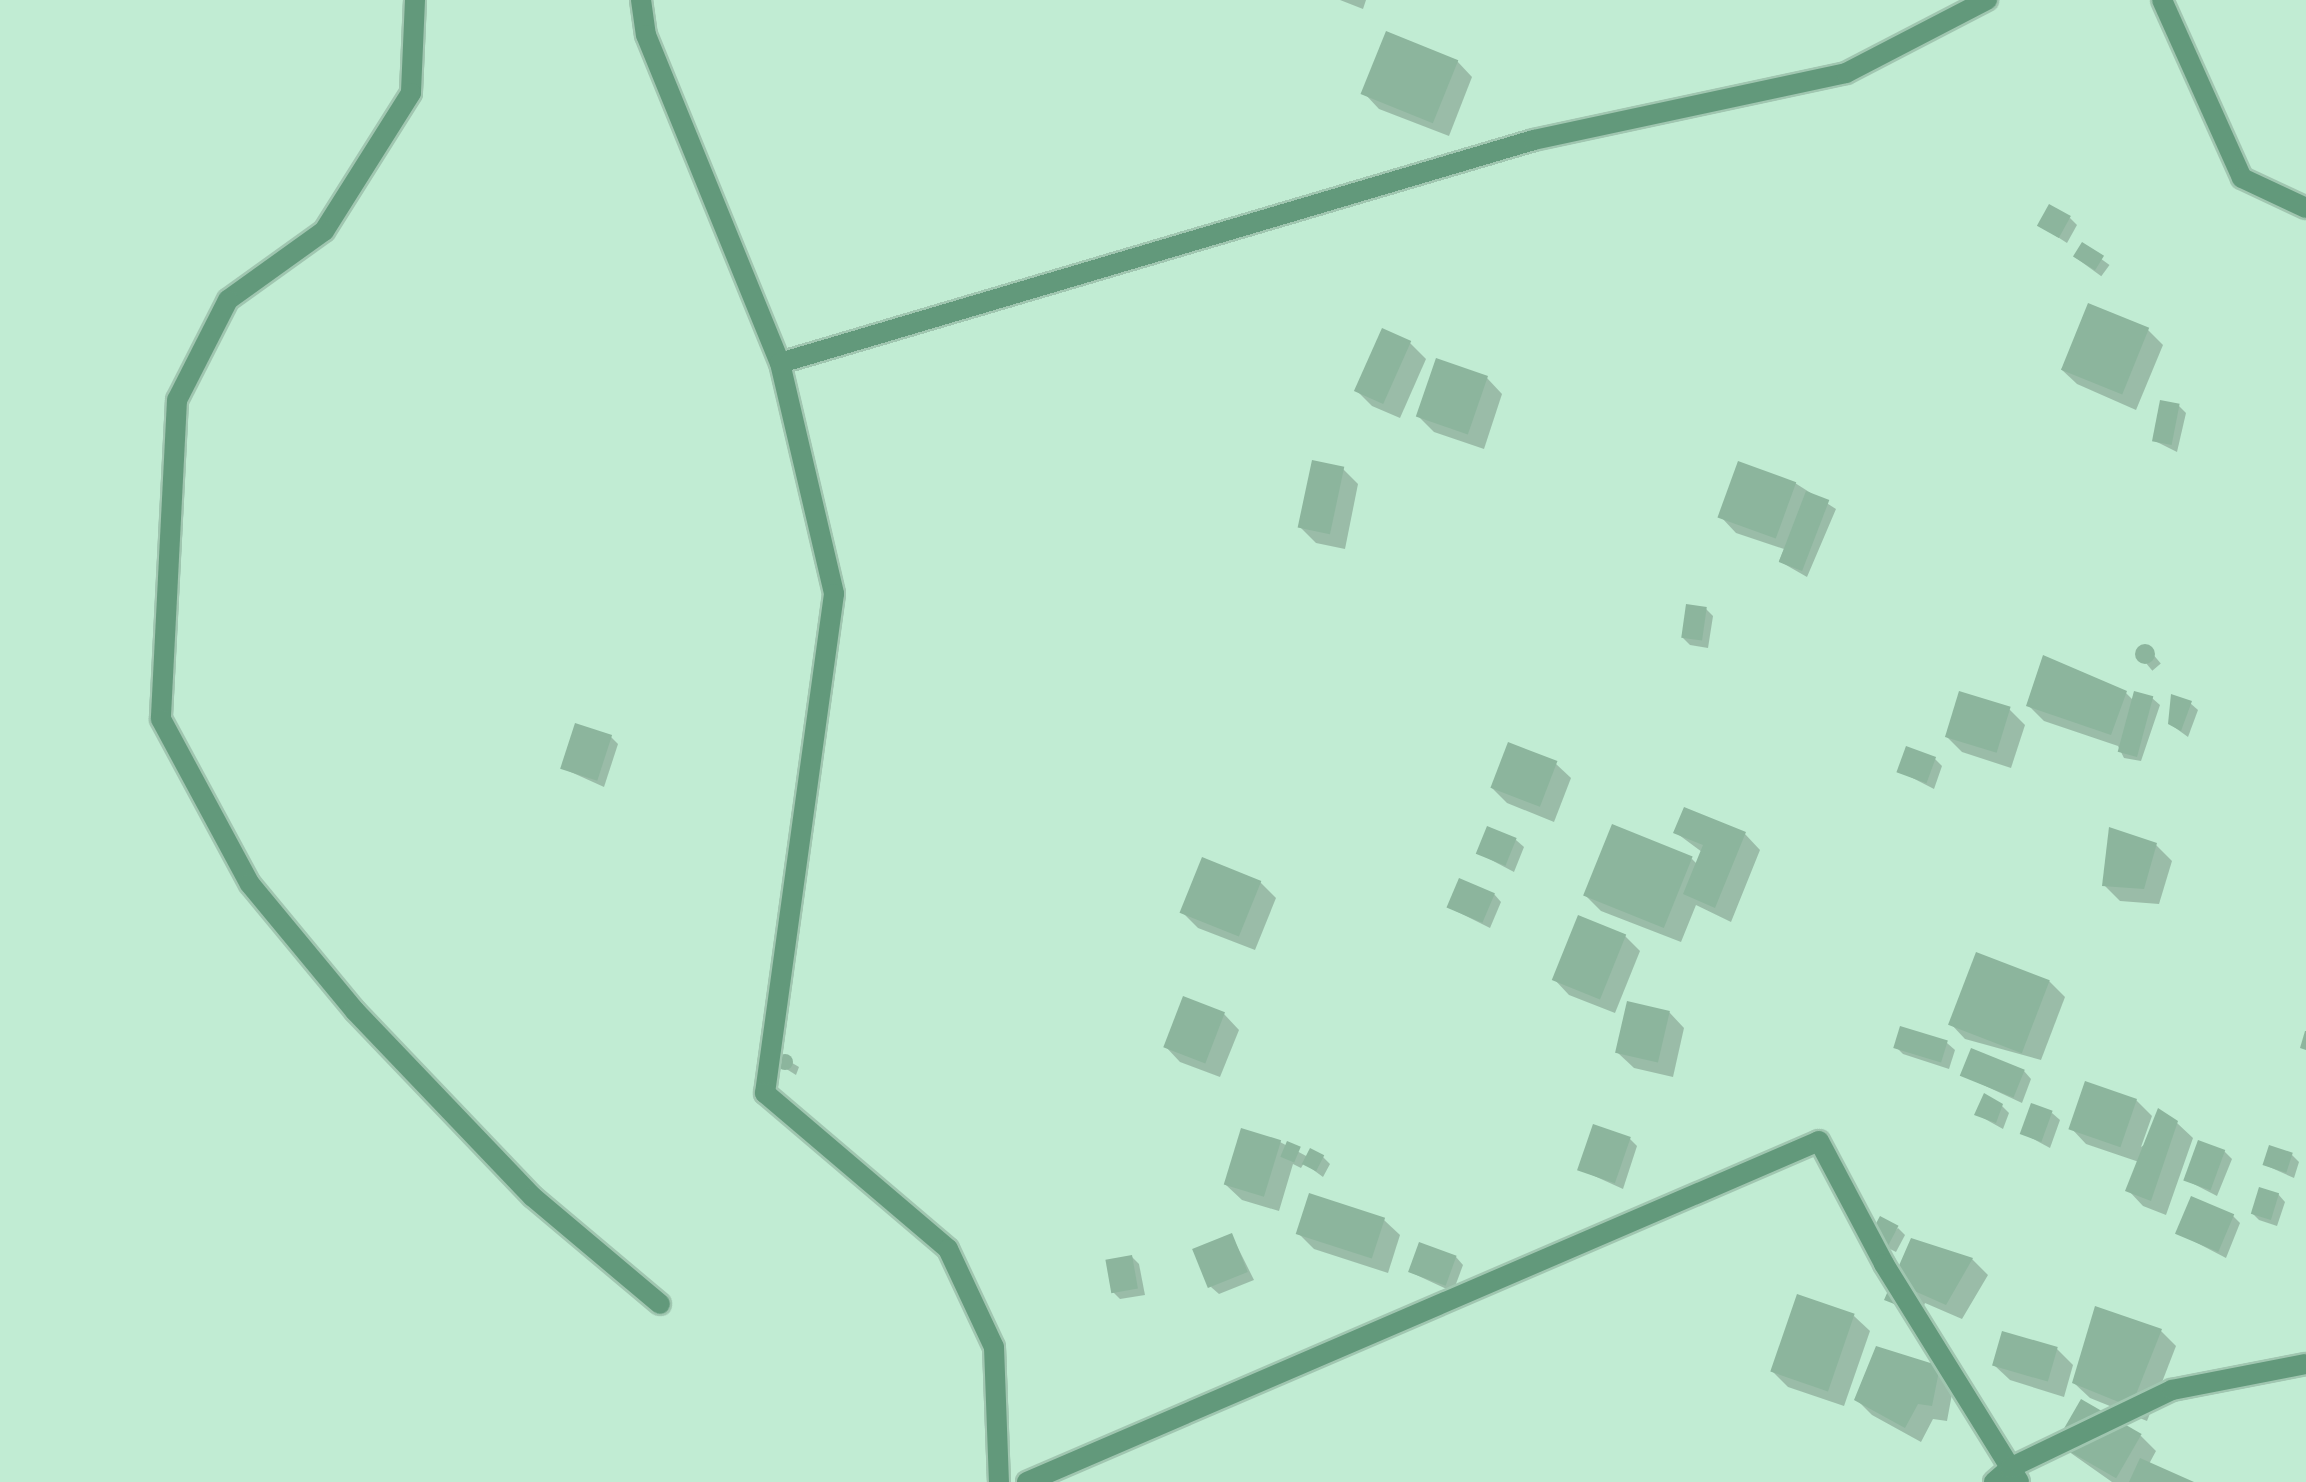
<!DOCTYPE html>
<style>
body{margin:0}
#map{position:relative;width:2306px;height:1482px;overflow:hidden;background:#c1ecd3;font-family:Bitter,serif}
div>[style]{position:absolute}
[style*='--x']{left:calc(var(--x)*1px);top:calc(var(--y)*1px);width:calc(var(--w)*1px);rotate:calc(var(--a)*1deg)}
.shadow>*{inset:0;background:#0003;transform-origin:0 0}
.building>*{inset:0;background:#8cb59d;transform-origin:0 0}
.round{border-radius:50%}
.roads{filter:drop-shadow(2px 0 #a0c6b0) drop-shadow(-2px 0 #a0c6b0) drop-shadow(0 2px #a0c6b0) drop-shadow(0 -2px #a0c6b0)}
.minor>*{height:20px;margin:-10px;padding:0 10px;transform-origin:10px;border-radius:10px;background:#62997b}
span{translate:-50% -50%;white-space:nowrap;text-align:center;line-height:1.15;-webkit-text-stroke:8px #c1ecd3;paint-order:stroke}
</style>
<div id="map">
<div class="shadow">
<div style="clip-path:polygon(1340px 0,1366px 0,1363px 9px)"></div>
<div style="clip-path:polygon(1457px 61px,1472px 77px,1449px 136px,1379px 109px,1364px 93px)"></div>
<div style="clip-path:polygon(2070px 218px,2077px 225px,2067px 243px,2039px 225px)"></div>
<div style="left:2082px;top:245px;width:34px;height:14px;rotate:36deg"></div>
<div style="clip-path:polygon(2148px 330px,2163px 345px,2136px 410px,2077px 384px,2061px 369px)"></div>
<div style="clip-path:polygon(1383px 331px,1410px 343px,1426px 359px,1400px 418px,1372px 406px,1356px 390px)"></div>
<div style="clip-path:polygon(1487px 378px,1502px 394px,1484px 449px,1434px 432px,1419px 417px)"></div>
<div style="clip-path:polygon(2179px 406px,2186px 413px,2177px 452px,2153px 440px)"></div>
<div style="clip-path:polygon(1343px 469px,1358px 484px,1345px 549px,1316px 543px,1300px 527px)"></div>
<div style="clip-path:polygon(1795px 483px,1836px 509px,1807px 577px,1779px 561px,1784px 549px,1736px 533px,1721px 517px)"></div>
<div style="clip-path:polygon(1706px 609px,1713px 616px,1708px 648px,1690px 645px,1683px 638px)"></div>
<div style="left:2146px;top:646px;width:23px;height:11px;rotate:50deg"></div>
<div style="clip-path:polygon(2126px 693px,2133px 700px,2152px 698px,2160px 705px,2141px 761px,2124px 758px,2118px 746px,2044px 721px,2028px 705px)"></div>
<div style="clip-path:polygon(2190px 703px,2198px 710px,2188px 737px,2170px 724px)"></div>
<div style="clip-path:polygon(2009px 709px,2025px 725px,2011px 768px,1962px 752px,1946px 736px)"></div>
<div style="clip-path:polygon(611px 737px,618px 744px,604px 787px,562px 768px)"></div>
<div style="clip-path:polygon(1935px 759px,1942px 766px,1934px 789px,1899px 771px)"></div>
<div style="clip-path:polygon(1555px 763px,1571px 778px,1554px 822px,1507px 803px,1492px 788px)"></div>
<div style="clip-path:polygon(1675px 832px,1745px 834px,1760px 850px,1731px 922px,1696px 905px,1681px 942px,1601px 911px,1586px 896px,1692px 859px,1697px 864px,1702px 852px)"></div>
<div style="clip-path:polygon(1516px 840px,1524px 847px,1514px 872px,1478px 853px)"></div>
<div style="clip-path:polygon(2156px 845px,2172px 861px,2159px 904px,2120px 901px,2104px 885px)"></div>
<div style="clip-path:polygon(1260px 882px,1276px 898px,1255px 950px,1198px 928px,1183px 913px)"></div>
<div style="clip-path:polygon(1494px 894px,1501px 902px,1490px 928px,1450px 908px)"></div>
<div style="clip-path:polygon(1625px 936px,1640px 951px,1615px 1013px,1569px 995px,1554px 979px)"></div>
<div style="clip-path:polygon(2049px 981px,2065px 997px,2041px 1060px,1965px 1039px,1950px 1023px)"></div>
<div style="clip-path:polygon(1669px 1012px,1684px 1028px,1673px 1077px,1634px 1068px,1618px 1053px)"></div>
<div style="clip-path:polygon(1224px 1014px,1239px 1030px,1220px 1077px,1180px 1062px,1165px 1046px)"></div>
<div style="clip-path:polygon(1947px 1043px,1955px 1050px,1949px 1069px,1903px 1054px,1896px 1047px)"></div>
<div style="clip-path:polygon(782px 1057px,799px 1067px,796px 1075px,780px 1065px)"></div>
<div style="clip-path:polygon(2024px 1071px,2031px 1079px,2022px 1103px,1962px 1075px)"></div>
<div style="clip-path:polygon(2136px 1100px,2152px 1116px,2141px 1147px,2177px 1123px,2193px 1138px,2166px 1215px,2143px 1206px,2128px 1190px,2139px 1162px,2086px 1144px,2071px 1128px)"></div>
<div style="clip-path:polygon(2002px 1106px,2009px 1113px,2003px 1129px,1976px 1114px)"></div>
<div style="clip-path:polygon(2052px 1113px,2060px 1120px,2050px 1148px,2022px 1133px)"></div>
<div style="clip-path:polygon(1630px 1139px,1637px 1146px,1623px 1189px,1579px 1169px)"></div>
<div style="clip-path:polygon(1280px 1142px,1308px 1157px,1323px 1157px,1330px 1164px,1323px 1177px,1304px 1163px,1301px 1168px,1293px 1164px,1279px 1211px,1242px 1200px,1226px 1185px)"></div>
<div style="clip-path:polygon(2224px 1151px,2232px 1159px,2217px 1196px,2186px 1180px)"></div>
<div style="clip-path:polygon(2292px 1155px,2299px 1162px,2294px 1178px,2265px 1165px)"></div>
<div style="clip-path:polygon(2278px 1194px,2285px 1202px,2277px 1226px,2259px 1220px,2252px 1213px)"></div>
<div style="clip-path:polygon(2233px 1216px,2240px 1223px,2226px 1258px,2178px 1233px)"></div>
<div style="clip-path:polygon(1384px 1220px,1400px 1235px,1388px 1273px,1314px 1249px,1298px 1233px)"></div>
<div style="clip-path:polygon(1898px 1228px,1905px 1235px,1896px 1252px,1880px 1244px)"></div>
<div style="clip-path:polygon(1232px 1236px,1254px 1280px,1219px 1294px,1211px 1287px)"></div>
<div style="clip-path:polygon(1912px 1240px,1972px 1259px,1988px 1275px,1962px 1319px,1925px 1303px,1918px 1321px,1887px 1299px)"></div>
<div style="clip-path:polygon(1132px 1257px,1139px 1264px,1145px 1295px,1120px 1299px,1113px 1292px)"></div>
<div style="clip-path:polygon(1456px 1257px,1463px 1265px,1453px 1292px,1410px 1272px)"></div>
<div style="clip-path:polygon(1854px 1316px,1870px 1331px,1844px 1406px,1788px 1387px,1773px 1372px)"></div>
<div style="clip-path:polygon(2161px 1331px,2176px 1346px,2147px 1421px,2090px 1398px,2074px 1383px)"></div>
<div style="clip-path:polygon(2003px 1334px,2057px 1349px,2073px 1365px,2064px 1397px,2010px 1380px,1994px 1365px)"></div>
<div style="clip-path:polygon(1939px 1367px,1954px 1383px,1947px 1421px,1933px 1419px,1921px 1442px,1872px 1415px,1856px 1399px)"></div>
<div style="clip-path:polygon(2141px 1436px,2156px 1451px,2149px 1464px,2189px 1482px,2112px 1482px,2058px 1444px)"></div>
</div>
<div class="building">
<div style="left:1386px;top:31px;width:78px;height:68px;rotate:22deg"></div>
<div style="left:2049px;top:204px;width:25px;height:25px;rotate:29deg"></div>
<div style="left:2082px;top:242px;width:26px;height:17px;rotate:32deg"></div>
<div style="left:2088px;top:303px;width:66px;height:72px;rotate:22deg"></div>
<div style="left:1382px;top:328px;width:32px;height:69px;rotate:24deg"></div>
<div style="left:1436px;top:358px;width:55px;height:62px;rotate:19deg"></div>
<div style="left:2160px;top:400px;width:20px;height:42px;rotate:11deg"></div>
<div style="left:1312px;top:460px;width:33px;height:69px;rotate:12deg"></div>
<div style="left:1738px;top:461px;width:62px;height:60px;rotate:20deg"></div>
<div style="left:1806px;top:491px;width:25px;height:76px;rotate:21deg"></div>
<div style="left:1686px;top:604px;width:21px;height:34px;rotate:8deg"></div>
<div class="round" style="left:2135px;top:644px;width:20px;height:20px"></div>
<div style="clip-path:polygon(2043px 655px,2127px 691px,2111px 735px,2026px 706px)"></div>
<div style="left:1959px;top:691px;width:54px;height:48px;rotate:17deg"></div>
<div style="left:2134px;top:691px;width:20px;height:63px;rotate:15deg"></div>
<div style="clip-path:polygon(2171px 694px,2192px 701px,2181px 731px,2168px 724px)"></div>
<div style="left:575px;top:723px;width:39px;height:48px;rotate:18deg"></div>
<div style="left:1508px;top:742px;width:53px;height:49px;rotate:21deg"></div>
<div style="left:1906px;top:746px;width:32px;height:28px;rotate:20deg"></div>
<div style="clip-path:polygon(1684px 807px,1746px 832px,1715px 908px,1683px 894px,1703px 845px,1673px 833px)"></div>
<div style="left:1612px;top:824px;width:87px;height:77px;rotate:22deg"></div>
<div style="left:1487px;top:826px;width:32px;height:30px;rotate:22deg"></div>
<div style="clip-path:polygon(2109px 827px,2157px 843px,2144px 889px,2102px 886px)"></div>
<div style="left:1202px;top:857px;width:64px;height:60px;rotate:22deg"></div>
<div style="left:1459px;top:878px;width:39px;height:32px;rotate:23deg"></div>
<div style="left:1578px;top:915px;width:52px;height:70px;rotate:22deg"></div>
<div style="left:1976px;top:952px;width:79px;height:78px;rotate:21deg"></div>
<div style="left:1183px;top:996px;width:45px;height:55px;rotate:21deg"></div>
<div style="left:1627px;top:1001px;width:44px;height:53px;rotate:13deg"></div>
<div style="left:1900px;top:1026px;width:50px;height:23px;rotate:17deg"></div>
<div style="clip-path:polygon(2305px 1031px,2306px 1031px,2306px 1050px,2300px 1048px)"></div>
<div style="left:1971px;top:1048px;width:58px;height:30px;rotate:22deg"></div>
<div class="round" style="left:777px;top:1054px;width:16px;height:16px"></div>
<div style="left:2085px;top:1081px;width:55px;height:51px;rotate:19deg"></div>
<div style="clip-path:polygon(1984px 1093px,2003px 1104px,1996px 1123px,1974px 1115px)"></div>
<div style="left:2031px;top:1103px;width:23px;height:33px;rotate:20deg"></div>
<div style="clip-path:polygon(2158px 1108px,2178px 1121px,2151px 1201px,2125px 1191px)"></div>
<div style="left:1593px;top:1124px;width:40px;height:49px;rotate:19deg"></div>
<div style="left:1241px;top:1128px;width:42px;height:59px;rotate:17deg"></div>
<div style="left:2198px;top:1140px;width:29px;height:43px;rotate:20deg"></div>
<div style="left:1287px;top:1141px;width:15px;height:17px;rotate:23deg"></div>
<div style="left:2269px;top:1145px;width:25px;height:21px;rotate:18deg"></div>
<div style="left:1310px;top:1148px;width:16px;height:18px;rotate:27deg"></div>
<div style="left:2259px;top:1187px;width:21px;height:28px;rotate:17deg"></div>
<div style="left:1309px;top:1193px;width:80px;height:43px;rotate:18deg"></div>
<div style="left:2191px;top:1196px;width:47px;height:41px;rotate:23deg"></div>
<div style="left:1880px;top:1216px;width:21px;height:23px;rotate:28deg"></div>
<div style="left:1232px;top:1233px;width:42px;height:43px;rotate:68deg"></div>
<div style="clip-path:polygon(1911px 1238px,1973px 1258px,1946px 1305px,1910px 1289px,1902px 1307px,1884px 1300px)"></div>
<div style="left:1419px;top:1242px;width:40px;height:32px;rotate:20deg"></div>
<div style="left:1132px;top:1255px;width:34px;height:27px;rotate:80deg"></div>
<div style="left:1797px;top:1294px;width:61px;height:82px;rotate:19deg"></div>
<div style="clip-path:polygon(2095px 1306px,2162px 1329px,2131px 1407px,2072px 1383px)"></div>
<div style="left:2002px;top:1331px;width:58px;height:36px;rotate:16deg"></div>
<div style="clip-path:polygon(1876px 1346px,1940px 1366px,1932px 1406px,1918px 1404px,1905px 1428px,1854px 1400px)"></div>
<div style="left:2081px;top:1399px;width:70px;height:51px;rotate:30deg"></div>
<div style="clip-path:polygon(2140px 1458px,2194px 1482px,2129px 1482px)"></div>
</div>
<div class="roads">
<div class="minor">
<div style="--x:415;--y:0;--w:93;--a:92.5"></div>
<div style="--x:411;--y:93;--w:163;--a:122.2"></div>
<div style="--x:324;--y:231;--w:118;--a:144.3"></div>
<div style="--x:228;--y:300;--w:112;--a:117"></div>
<div style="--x:177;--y:400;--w:319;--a:92.9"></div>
<div style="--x:161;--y:719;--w:187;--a:61.7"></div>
<div style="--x:250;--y:884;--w:165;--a:50.4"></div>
<div style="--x:355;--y:1011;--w:257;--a:46.3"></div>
<div style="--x:533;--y:1197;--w:166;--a:40.1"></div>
<div style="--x:641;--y:0;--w:35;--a:82"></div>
<div style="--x:646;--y:35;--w:354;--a:67.8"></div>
<div style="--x:780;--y:363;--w:237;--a:76.8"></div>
<div style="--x:834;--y:594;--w:504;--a:97.87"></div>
<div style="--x:765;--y:1093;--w:240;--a:40.4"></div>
<div style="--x:948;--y:1249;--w:108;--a:64.9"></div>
<div style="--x:994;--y:1347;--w:135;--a:87.9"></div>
<div style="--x:2162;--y:0;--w:195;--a:65.8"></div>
<div style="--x:2242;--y:178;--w:71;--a:25.1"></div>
<div style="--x:780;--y:363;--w:786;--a:-16.48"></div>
<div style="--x:1534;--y:140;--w:319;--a:-12.1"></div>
<div style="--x:1846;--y:73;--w:159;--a:-27.4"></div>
<div style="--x:1027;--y:1482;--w:862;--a:-23.29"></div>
<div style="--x:1819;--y:1141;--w:139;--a:62.1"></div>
<div style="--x:1884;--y:1264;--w:256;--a:58.2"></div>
<div style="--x:1994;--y:1482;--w:21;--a:-41"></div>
<div style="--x:2010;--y:1468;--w:180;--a:-25.7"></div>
<div style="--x:2172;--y:1390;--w:136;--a:-11"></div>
</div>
</div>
</div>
